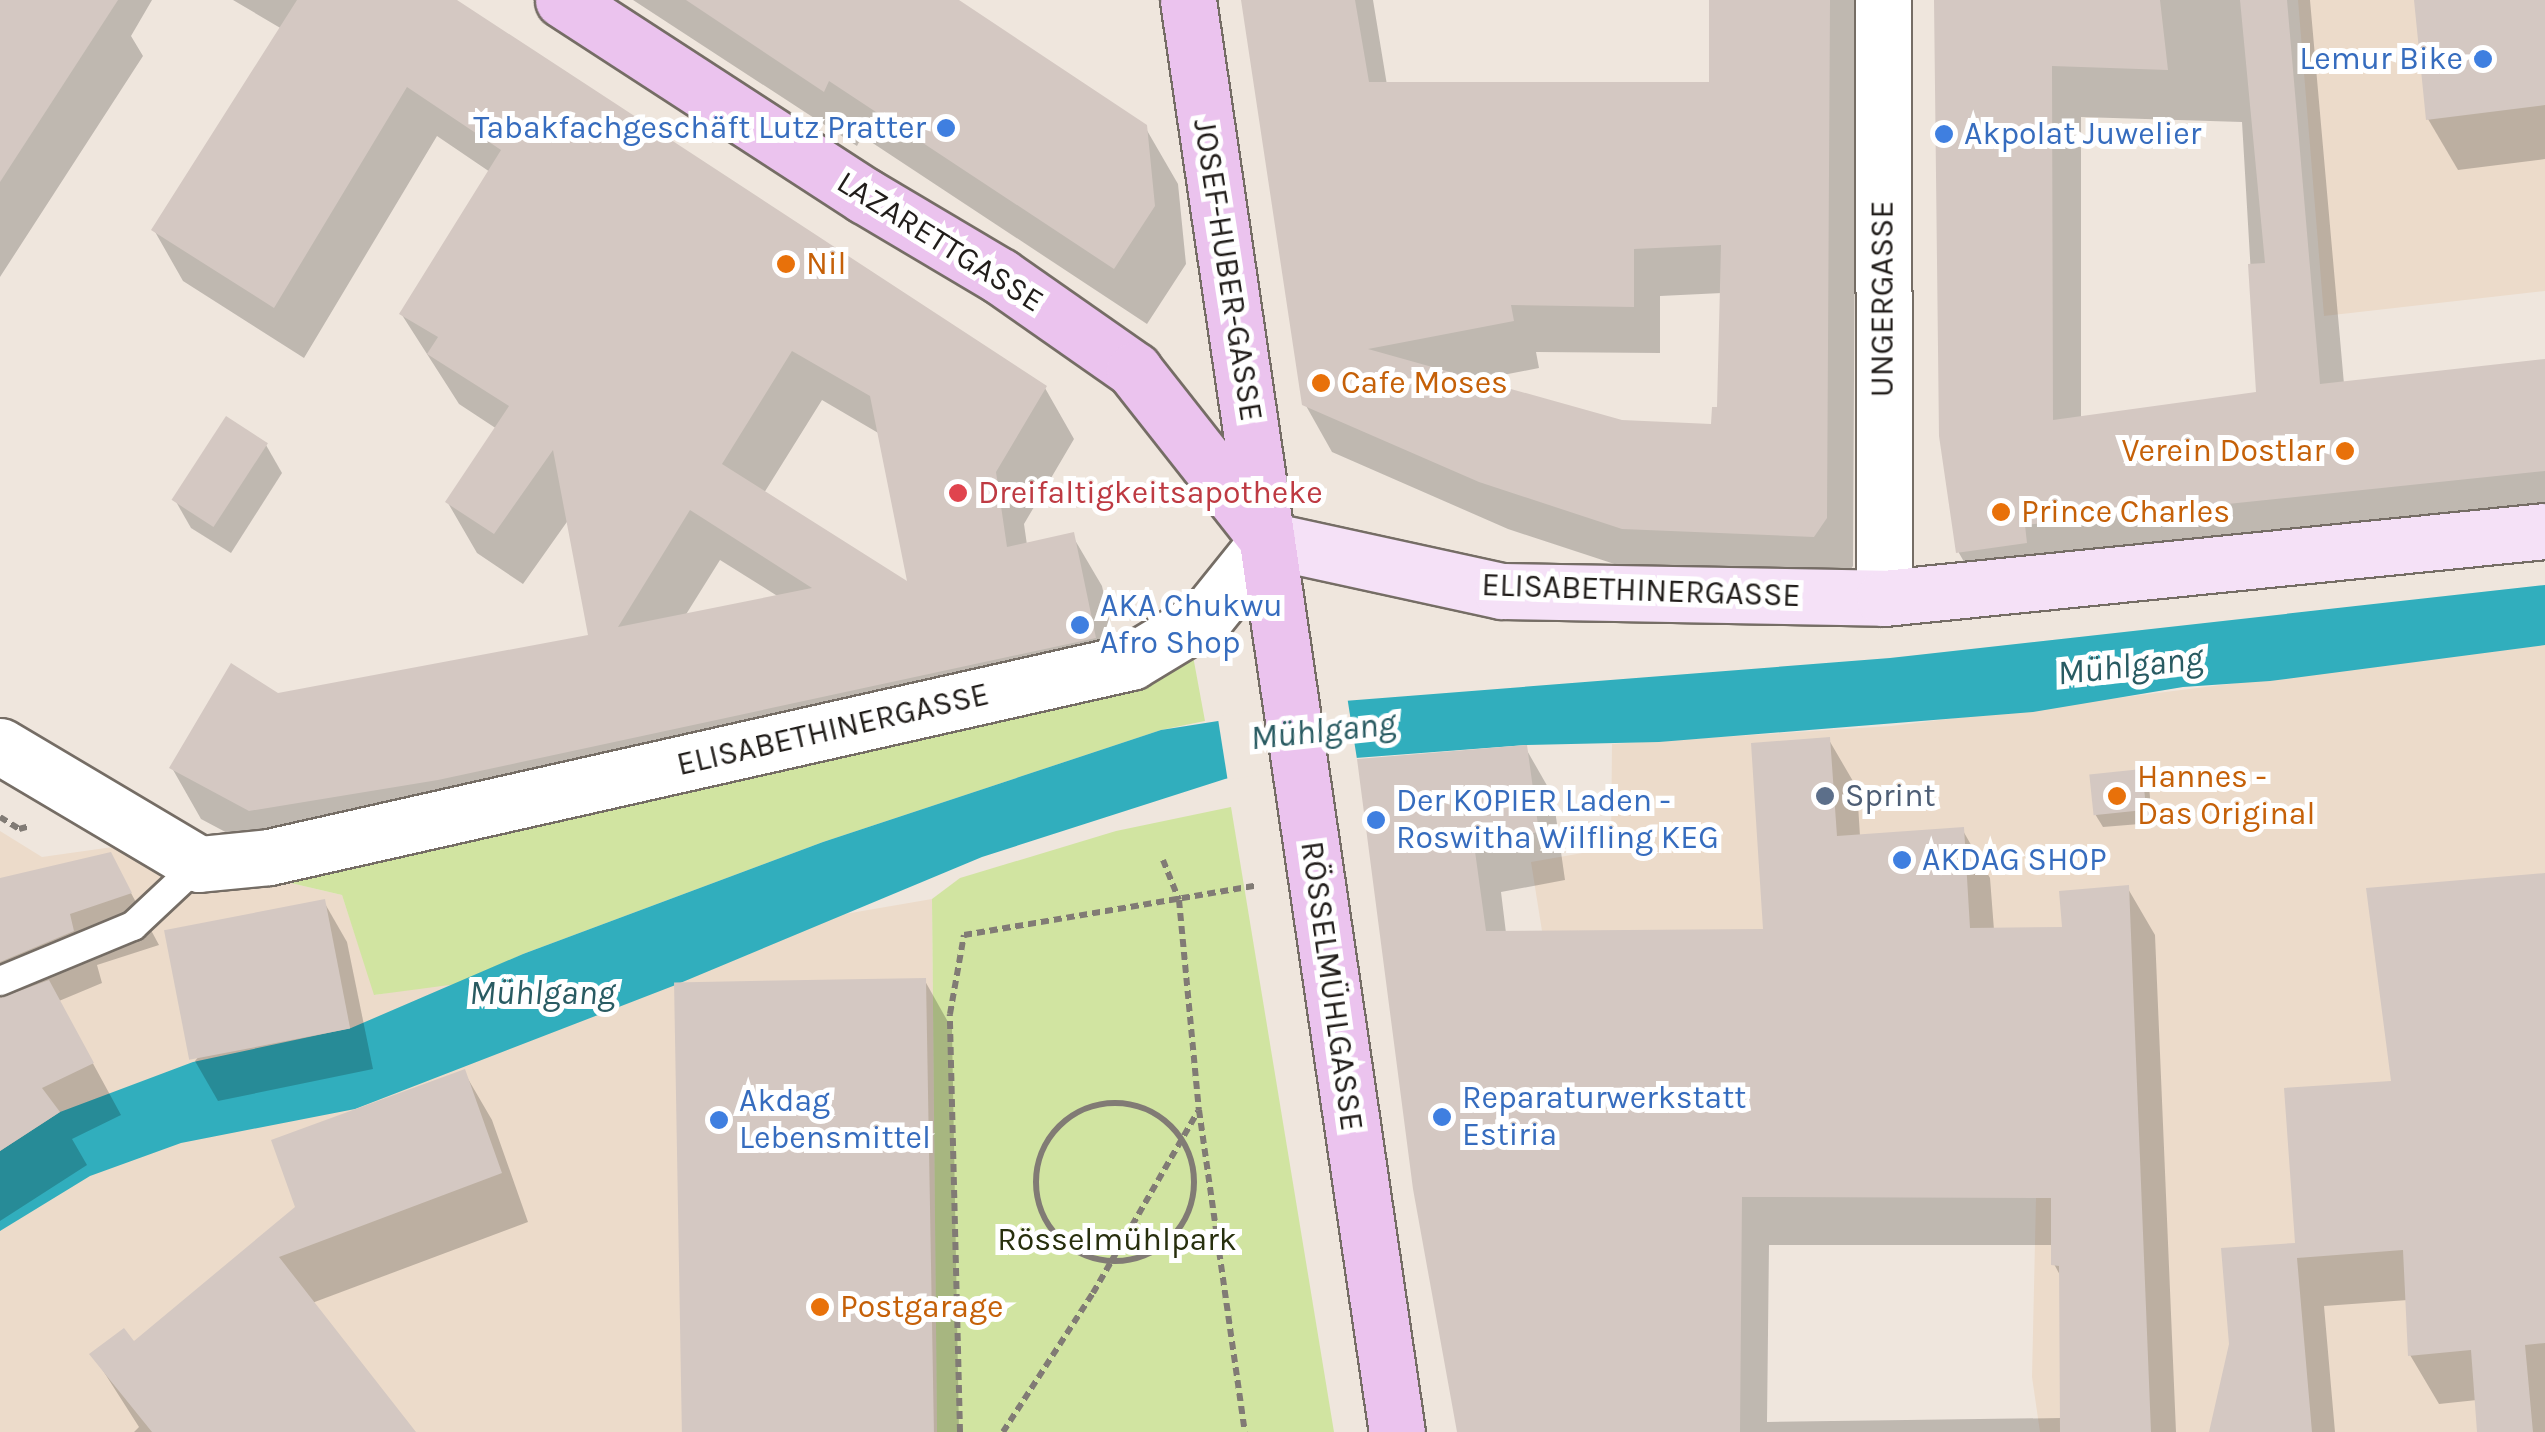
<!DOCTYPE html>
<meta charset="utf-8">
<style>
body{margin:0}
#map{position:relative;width:2545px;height:1432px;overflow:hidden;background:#efe6dd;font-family:Karla,sans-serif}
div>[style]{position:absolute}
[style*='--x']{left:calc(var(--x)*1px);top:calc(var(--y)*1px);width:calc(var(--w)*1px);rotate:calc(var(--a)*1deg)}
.commercial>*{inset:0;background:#ecdbca}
.green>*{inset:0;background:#d1e4a1}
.water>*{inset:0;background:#31aebd}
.pier>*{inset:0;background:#efe6dd;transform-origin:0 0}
.shadow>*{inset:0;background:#0003}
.building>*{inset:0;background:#d4c8c2;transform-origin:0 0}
.path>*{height:6px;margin-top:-3px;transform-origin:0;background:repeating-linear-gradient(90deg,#817b75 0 8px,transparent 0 13px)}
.path>.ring{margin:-3px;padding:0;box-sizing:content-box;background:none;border:6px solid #817b75;border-radius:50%}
.roads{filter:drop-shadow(2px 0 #756d65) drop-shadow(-2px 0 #756d65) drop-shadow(0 2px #756d65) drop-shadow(0 -2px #756d65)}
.service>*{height:28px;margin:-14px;padding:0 14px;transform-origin:14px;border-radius:14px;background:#fff}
.minor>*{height:55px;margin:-27.5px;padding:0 27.5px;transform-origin:27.5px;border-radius:27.5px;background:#fff}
.secondary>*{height:55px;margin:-27.5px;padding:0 27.5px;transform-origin:27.5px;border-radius:27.5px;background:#f5e1f7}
.primary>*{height:55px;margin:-27.5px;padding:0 27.5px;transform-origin:27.5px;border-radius:27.5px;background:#ebc3ee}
.dots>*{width:28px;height:28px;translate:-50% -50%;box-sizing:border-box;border:5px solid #fff;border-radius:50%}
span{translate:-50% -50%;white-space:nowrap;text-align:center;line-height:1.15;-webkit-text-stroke:10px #fff;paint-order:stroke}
.shop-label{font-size:32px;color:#366cbe}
.right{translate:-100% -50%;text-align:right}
.left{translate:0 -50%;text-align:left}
.street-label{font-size:32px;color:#211d1a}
.food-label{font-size:32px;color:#c56008}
.health-label{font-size:32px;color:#be3a42}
.service-label{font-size:32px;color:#4e5e75}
.park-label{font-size:32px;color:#272f0d}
.water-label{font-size:35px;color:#295b62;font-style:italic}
</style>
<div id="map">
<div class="commercial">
<div style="clip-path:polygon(2298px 0,2545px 0,2545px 291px,2324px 316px)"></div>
<div style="clip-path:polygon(2545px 645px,2545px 1432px,2040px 1432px,2032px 1377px,2039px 1063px,1565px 1075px,1531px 862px,1611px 848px,1612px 744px,1891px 726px)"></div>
<div style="clip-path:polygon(0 831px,42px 857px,127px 845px,342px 895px,375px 995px,932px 899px,937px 1432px,0 1432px)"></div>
</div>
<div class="green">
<div style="clip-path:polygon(1193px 656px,1205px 721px,1161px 730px,823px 842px,523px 954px,457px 984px,374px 995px,342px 895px,265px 877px)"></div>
<div style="clip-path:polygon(1231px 807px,1334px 1432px,937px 1432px,932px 899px,960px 878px,1116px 831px)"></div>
</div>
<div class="water">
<div style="clip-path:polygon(2545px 585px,2545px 645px,2270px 681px,2183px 687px,2033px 712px,1659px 742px,1527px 745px,1290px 763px,1225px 779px,982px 857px,673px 986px,355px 1109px,181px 1143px,90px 1176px,0 1231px,0 1151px,60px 1112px,193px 1062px,351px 1028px,523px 954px,823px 842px,1161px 730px,1344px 701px,1890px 658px)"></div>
</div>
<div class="pier">
<div style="left:1347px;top:696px;width:64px;height:131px;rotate:81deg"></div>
</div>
<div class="shadow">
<div style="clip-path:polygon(0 0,152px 0,131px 36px,143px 56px,0 277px)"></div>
<div style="clip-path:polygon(evenodd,233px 0,453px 0,1045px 388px,1074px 439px,1024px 524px,1027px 545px,1072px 535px,1102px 586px,1124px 689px,280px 861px,201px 819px,172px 768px,278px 695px,591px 637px,569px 519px,523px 584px,477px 553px,448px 503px,497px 429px,459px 404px,402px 315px,490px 172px,437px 136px,304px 358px,183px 281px,154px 230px,282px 29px,233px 0,822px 400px,880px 434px,911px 586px,764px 493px,822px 400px,233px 0,720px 560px,779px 597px,685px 616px,720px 560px)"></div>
<div style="clip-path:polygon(633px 0,954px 0,1145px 127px,1178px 184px,1186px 264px,1147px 324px,862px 136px,857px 146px)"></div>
<div style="clip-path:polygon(evenodd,1242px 0,1373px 0,1398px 152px,1712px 85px,1711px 0,1856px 0,1853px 566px,1841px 584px,1651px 576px,1508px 529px,1332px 452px,1305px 404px,1242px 0,1722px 293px,1720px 409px,1713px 426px,1622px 423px,1472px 381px,1539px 368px,1536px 352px,1660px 353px,1660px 296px,1722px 293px)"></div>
<div style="clip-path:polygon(evenodd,1938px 0,2310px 0,2344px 384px,2545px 362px,2545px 525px,1988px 604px,1959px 553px,1938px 0,2081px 117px,2242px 122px,2258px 394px,2081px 418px,2081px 117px)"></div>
<div style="clip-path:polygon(2418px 0,2545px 0,2545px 159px,2458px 170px,2428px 119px)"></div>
<div style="clip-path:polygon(266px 445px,282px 473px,231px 553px,191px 528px,175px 500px)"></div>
<div style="clip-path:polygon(evenodd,1829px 740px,1857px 788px,1860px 836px,1962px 829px,1990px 878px,1994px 930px,2065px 929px,2127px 887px,2155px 935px,2176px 1432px,1458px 1432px,1360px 761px,1525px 747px,1553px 796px,1565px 880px,1501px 892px,1506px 933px,1766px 931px,1829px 740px,1769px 1245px,2054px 1245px,2054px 1264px,2061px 1277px,2061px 1418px,1767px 1422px,1769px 1245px)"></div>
<div style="clip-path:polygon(2141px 771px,2149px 785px,2152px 823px,2103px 827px,2095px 814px)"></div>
<div style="clip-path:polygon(110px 854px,159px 945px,97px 965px,102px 983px,59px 1001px,121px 1115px,72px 1139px,87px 1165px,0 1221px,0 881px)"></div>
<div style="clip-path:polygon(2545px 875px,2545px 1432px,2480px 1432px,2477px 1400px,2439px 1404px,2410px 1355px,2408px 1300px,2324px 1306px,2335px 1432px,2211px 1432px,2298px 1245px,2394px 1083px)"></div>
<div style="clip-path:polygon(324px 902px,347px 942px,373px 1069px,218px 1101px,195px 1061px)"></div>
<div style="clip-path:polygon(925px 981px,952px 1029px,959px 1432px,682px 1432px)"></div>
<div style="clip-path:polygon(464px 1072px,492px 1120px,528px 1222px,312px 1303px,413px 1432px,134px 1432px,139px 1427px,93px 1355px,134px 1344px)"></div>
</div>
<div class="building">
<div style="clip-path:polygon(0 0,118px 0,0 182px)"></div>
<div style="clip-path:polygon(evenodd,297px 0,457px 0,1047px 386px,996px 472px,1007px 547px,1074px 532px,1096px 638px,438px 780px,249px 811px,169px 768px,231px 663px,278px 693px,588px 635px,553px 450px,494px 534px,445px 502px,509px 406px,427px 354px,438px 337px,399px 314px,501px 150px,407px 87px,274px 308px,151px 230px,297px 0,792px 351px,870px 396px,907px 581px,722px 464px,792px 351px,297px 0,690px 510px,812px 588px,618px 627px,690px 510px)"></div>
<div style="clip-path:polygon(686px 0,959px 0,1147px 125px,1155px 206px,1114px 269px,829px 81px,824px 92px)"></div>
<div style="clip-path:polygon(evenodd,1241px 0,1355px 0,1369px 82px,1709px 82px,1709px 0,1830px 0,1827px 518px,1814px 537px,1622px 529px,1479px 482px,1302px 405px,1241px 0,1721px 245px,1717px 407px,1712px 407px,1711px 424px,1622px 420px,1368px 349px,1514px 321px,1511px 305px,1634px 307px,1634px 249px,1721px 245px)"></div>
<div style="clip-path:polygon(1934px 0,2160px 0,2168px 70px,2052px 66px,2053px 420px,2256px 392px,2248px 264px,2265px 263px,2240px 0,2287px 0,2320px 384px,2545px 359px,2545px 471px,2025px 525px,2027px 543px,1956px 553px,1939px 436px)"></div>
<div style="clip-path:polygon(2414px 0,2545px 0,2545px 105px,2426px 120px)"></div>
<div style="left:226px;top:416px;width:50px;height:100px;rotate:33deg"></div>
<div style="clip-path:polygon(1830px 737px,1837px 836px,1964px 827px,1970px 928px,2062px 927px,2059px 891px,2129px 885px,2151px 1432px,2060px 1432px,2059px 1266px,2051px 1265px,2051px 1198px,1742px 1197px,1740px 1432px,1457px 1432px,1413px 1189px,1357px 759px,1527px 745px,1539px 832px,1474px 844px,1486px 931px,1763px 929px,1751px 743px)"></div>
<div style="left:2142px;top:769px;width:41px;height:53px;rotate:84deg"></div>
<div style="clip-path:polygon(111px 852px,132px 893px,70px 914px,74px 931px,0 962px,0 878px)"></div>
<div style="clip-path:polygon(2545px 873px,2545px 1343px,2525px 1345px,2533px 1432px,2477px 1432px,2471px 1350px,2408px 1356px,2403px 1250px,2297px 1258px,2312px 1432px,2209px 1432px,2229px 1344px,2221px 1248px,2295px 1243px,2284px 1088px,2391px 1081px,2366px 888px)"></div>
<div style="left:325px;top:899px;width:132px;height:164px;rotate:79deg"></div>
<div style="left:926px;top:978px;width:454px;height:252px;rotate:89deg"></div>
<div style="clip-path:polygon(49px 980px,94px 1063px,42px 1088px,60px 1112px,0 1151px,0 998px)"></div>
<div style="clip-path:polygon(465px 1069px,502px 1173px,279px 1257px,416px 1432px,152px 1432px,89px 1354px,124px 1328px,134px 1341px,295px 1207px,271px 1140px)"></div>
</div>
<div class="path">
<div style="--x:0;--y:817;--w:22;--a:32"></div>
<div style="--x:19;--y:829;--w:11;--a:-15"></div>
<div style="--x:1163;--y:860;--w:43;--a:68.2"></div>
<div style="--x:1179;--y:900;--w:211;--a:84.6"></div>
<div style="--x:1199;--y:1110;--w:325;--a:81.9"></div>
<div class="ring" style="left:1036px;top:1103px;width:152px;height:152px"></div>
<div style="--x:960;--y:1432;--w:418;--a:-91.4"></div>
<div style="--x:950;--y:1014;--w:80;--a:-80"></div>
<div style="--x:964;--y:935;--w:295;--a:-9.6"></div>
<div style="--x:1003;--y:1432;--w:166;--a:-57.1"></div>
<div style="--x:1093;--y:1293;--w:210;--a:-60"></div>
</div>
<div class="roads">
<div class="service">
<div style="--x:0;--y:981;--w:144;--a:-22.5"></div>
<div style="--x:133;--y:926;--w:91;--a:-43.2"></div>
</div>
<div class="minor">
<div style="--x:1883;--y:0;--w:598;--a:89.9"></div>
<div style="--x:0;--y:746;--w:231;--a:30.7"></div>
<div style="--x:199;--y:864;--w:70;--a:-5.7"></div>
<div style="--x:269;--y:857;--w:884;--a:-12.75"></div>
<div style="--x:1131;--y:662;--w:89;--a:-31.2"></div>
<div style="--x:1207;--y:616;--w:97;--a:-51.2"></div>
</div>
<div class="secondary">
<div style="--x:1268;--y:540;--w:239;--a:12.3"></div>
<div style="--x:1502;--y:591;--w:382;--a:1"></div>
<div style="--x:1884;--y:598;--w:664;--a:-5.79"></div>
</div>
<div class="primary">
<div style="--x:563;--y:0;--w:360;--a:33"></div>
<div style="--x:865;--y:196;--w:157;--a:30.7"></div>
<div style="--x:1000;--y:276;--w:164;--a:35"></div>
<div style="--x:1134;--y:370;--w:214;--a:51.8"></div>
<div style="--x:1188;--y:0;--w:1447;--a:81.7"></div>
</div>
</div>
<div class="dots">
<div style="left:2483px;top:59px;background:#3f7fe0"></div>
<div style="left:946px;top:128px;background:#3f7fe0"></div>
<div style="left:1944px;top:134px;background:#3f7fe0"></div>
<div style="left:786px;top:264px;background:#e8710a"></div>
<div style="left:1321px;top:383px;background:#e8710a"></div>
<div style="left:2345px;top:451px;background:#e8710a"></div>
<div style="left:958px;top:493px;background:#e0444e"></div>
<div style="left:2001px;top:512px;background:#e8710a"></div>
<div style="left:1080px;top:625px;background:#3f7fe0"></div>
<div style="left:1825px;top:796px;background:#5c6f8a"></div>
<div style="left:2117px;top:796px;background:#e8710a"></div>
<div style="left:1376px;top:820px;background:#3f7fe0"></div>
<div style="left:1902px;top:860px;background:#3f7fe0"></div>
<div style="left:1442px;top:1117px;background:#3f7fe0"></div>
<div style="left:719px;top:1120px;background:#3f7fe0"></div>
<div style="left:820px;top:1307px;background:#e8710a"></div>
</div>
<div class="shop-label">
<span class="right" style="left:2463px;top:59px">Lemur Bike</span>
<span class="right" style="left:926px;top:128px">Tabakfachgeschäft Lutz Pratter</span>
<span class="left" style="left:1964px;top:134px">Akpolat Juwelier</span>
<span class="left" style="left:1100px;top:625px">AKA Chukwu<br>Afro Shop</span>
<span class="left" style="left:1396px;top:820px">Der KOPIER Laden -<br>Roswitha Wilfling KEG</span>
<span class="left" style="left:1922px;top:860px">AKDAG SHOP</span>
<span class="left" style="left:1462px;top:1117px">Reparaturwerkstatt<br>Estiria</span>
<span class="left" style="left:739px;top:1120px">Akdag<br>Lebensmittel</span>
</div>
<div class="street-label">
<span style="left:940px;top:242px;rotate:32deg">LAZARETTGASSE</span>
<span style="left:1227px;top:270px;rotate:81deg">JOSEF-HUBER-GASSE</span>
<span style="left:1883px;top:299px;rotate:-90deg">UNGERGASSE</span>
<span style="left:1641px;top:591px;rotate:2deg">ELISABETHINERGASSE</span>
<span style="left:833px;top:730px;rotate:-13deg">ELISABETHINERGASSE</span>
<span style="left:1331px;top:986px;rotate:82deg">RÖSSELMÜHLGASSE</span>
</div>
<div class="food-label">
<span class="left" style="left:806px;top:264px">Nil</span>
<span class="left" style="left:1341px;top:383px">Cafe Moses</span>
<span class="right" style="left:2325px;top:451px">Verein Dostlar</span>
<span class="left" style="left:2021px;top:512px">Prince Charles</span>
<span class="left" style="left:2137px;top:796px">Hannes -<br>Das Original</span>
<span class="left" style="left:840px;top:1307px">Postgarage</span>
</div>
<div class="health-label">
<span class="left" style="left:978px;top:493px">Dreifaltigkeitsapotheke</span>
</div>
<div class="service-label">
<span class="left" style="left:1845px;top:796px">Sprint</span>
</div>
<div class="park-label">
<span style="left:1117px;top:1240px">Rösselmühlpark</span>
</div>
<div class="water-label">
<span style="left:2130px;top:666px;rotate:-6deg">Mühlgang</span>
<span style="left:1323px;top:731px;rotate:-6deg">Mühlgang</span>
<span style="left:542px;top:993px">Mühlgang</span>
</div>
</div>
